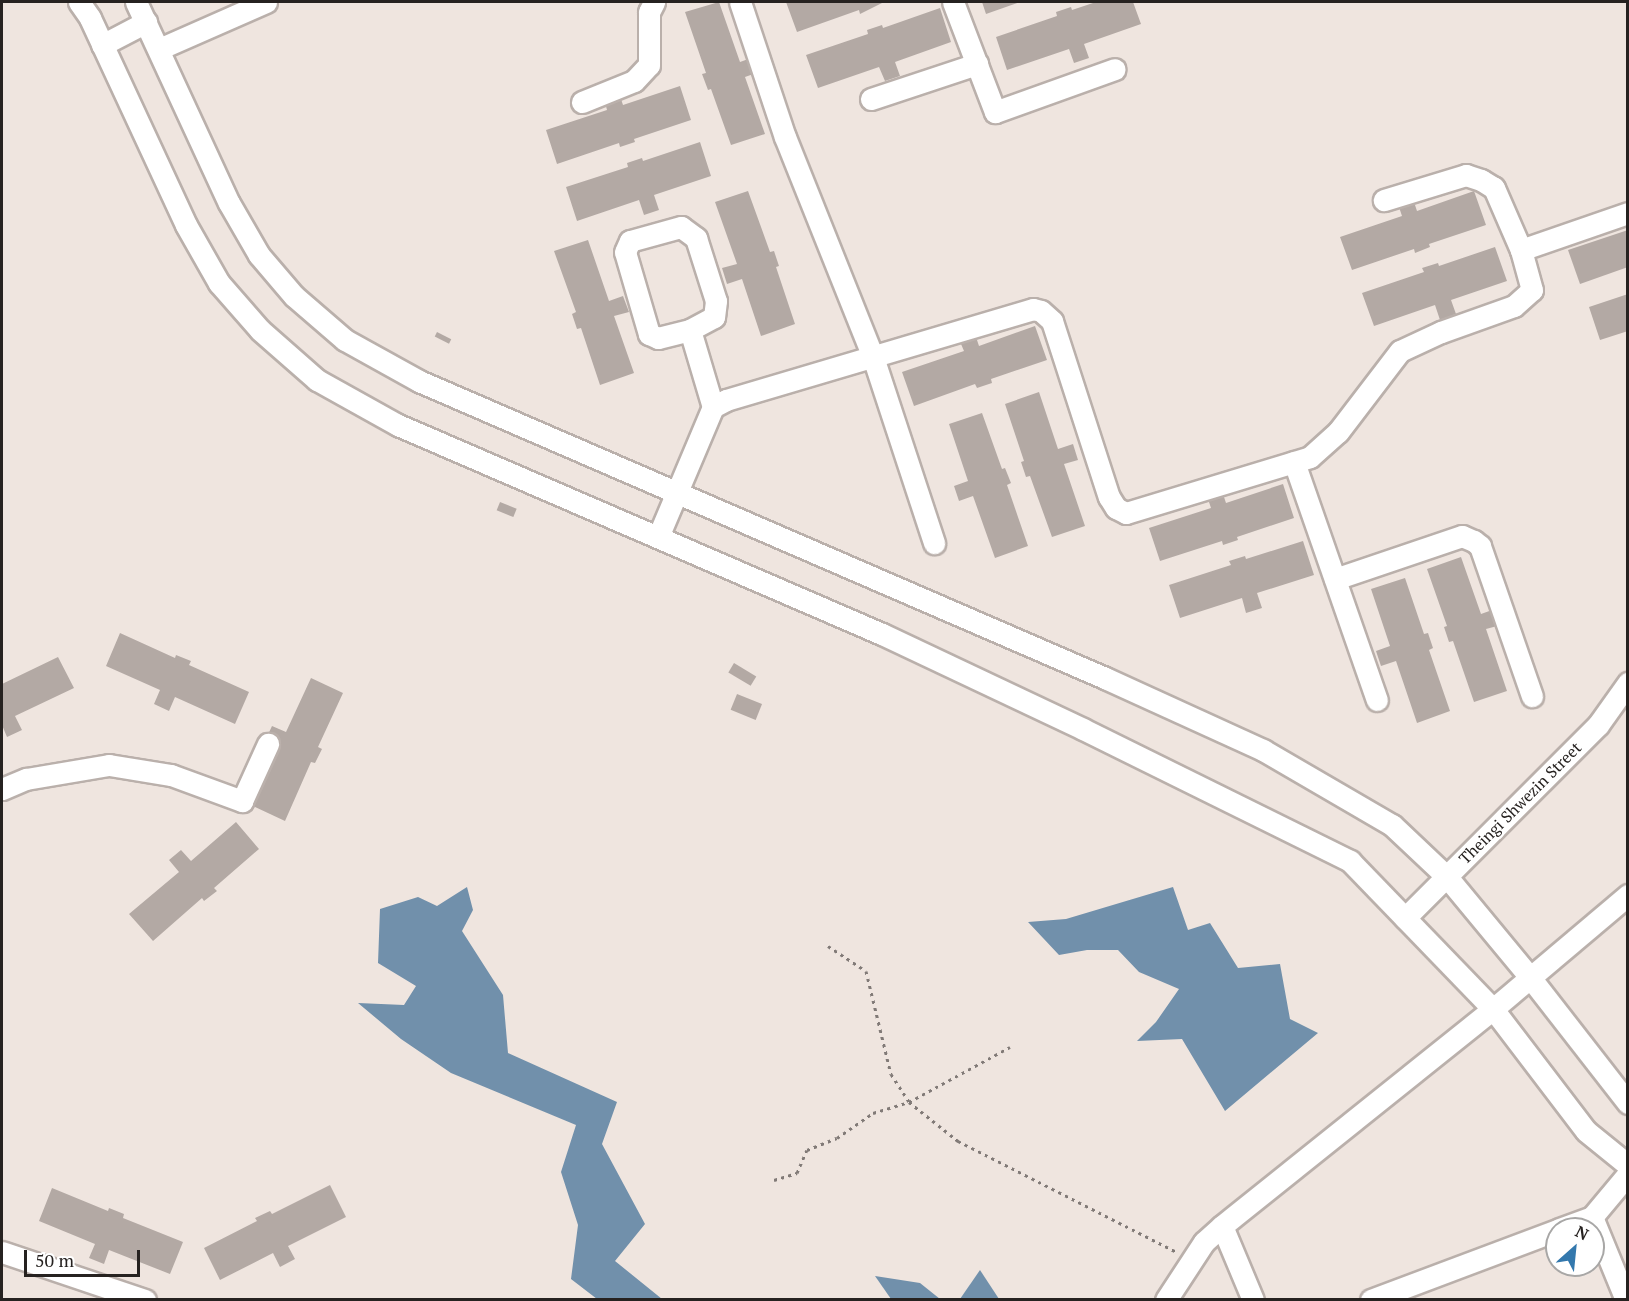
<!DOCTYPE html>
<style>
body{margin:0}
#map{position:relative;width:1629px;height:1301px;overflow:hidden;background:#efe5df;font-family:"PT Serif",serif}
div>[style]{position:absolute}
[style*='--x']{left:calc(var(--x)*1px);top:calc(var(--y)*1px);width:calc(var(--w)*1px);rotate:calc(var(--a)*1deg)}
.water>*{inset:0;background:#7190ab}
.building>*{inset:0;background:#b3a9a4;transform-origin:0 0}
.path>*{height:3px;margin-top:-1.5px;transform-origin:0;background:repeating-linear-gradient(90deg,#817a77 0 3px,transparent 0 7.5px)}
.roads{filter:drop-shadow(2px 0 #bab0ab) drop-shadow(-2px 0 #bab0ab) drop-shadow(0 2px #bab0ab) drop-shadow(0 -2px #bab0ab)}
.minor>*{height:21px;margin:-10.5px;padding:0 10.5px;transform-origin:10.5px;border-radius:10.5px;background:#fff}
span{translate:-50% -50%;white-space:nowrap;text-align:center;line-height:1.15;-webkit-text-stroke:4.5px #fff;paint-order:stroke}
.street-label{font-size:16px;color:#262220}
.frame{position:absolute;inset:0;border:3px solid #262220;pointer-events:none}
.north{position:absolute;left:1545px;top:1217px;width:60px;height:60px;box-sizing:border-box;background:#fff;border:2px solid #a8a7a6;border-radius:50%;rotate:27deg;font-size:16px;font-weight:700;line-height:24px;text-align:center;color:#262220}
.north::after{content:'';display:block;margin:auto;width:21px;height:27px;background:#3378ad;clip-path:polygon(50% 0,100% 100%,50% 72%,0 100%)}
.scale{position:absolute;left:24px;top:1250px;width:116px;height:27px;box-sizing:border-box;border:3px solid #262220;border-top:0;padding-left:8px;font-size:18px;line-height:21px;white-space:nowrap;color:#262220;-webkit-text-stroke:4px #fff;paint-order:stroke}
</style>
<div id="map">
<div class="water">
<div style="clip-path:polygon(467px 887px,473px 910px,462px 931px,503px 995px,508px 1053px,617px 1102px,602px 1144px,645px 1224px,615px 1261px,662px 1299px,597px 1299px,571px 1279px,578px 1225px,561px 1172px,576px 1125px,451px 1073px,401px 1039px,358px 1003px,404px 1005px,416px 986px,378px 963px,380px 909px,418px 897px,437px 906px)"></div>
<div style="clip-path:polygon(1173px 887px,1188px 930px,1210px 923px,1238px 968px,1280px 964px,1290px 1019px,1318px 1033px,1225px 1111px,1182px 1039px,1137px 1041px,1156px 1022px,1179px 989px,1139px 972px,1118px 950px,1087px 950px,1059px 955px,1028px 922px,1066px 919px)"></div>
<div style="clip-path:polygon(980px 1270px,999px 1299px,960px 1299px)"></div>
<div style="clip-path:polygon(875px 1276px,920px 1283px,940px 1299px,891px 1299px)"></div>
</div>
<div class="building">
<div style="clip-path:polygon(719px 2px,740px 62px,754px 57px,759px 72px,745px 77px,765px 134px,731px 145px,711px 89px,708px 90px,702px 74px,706px 73px,685px 12px)"></div>
<div style="clip-path:polygon(786px 2px,884px 2px,860px 14px,859px 10px,797px 32px)"></div>
<div style="clip-path:polygon(982px 2px,1020px 2px,986px 14px)"></div>
<div style="clip-path:polygon(1096px 2px,1133px 2px,1141px 24px,1084px 44px,1089px 58px,1074px 63px,1069px 49px,1007px 70px,996px 37px,1057px 16px,1056px 12px,1071px 7px,1072px 10px)"></div>
<div style="clip-path:polygon(940px 8px,951px 42px,895px 62px,900px 76px,885px 81px,879px 67px,818px 88px,806px 55px,868px 34px,867px 30px,882px 25px,883px 28px)"></div>
<div style="clip-path:polygon(680px 86px,691px 120px,634px 139px,635px 142px,620px 147px,619px 143px,557px 164px,546px 130px,607px 110px,603px 95px,618px 90px,623px 105px)"></div>
<div style="clip-path:polygon(700px 142px,711px 176px,654px 195px,659px 210px,644px 215px,639px 200px,577px 221px,566px 187px,628px 167px,627px 163px,642px 158px,643px 161px)"></div>
<div style="clip-path:polygon(748px 191px,770px 252px,774px 251px,779px 266px,776px 267px,795px 324px,761px 336px,742px 279px,727px 284px,722px 268px,737px 264px,715px 202px)"></div>
<div style="clip-path:polygon(1474px 191px,1486px 225px,1429px 244px,1430px 247px,1415px 253px,1414px 249px,1352px 270px,1340px 237px,1402px 216px,1397px 201px,1412px 196px,1417px 211px)"></div>
<div style="clip-path:polygon(1628px 230px,1628px 267px,1580px 284px,1568px 250px)"></div>
<div style="clip-path:polygon(588px 240px,609px 301px,623px 296px,629px 312px,614px 316px,634px 373px,600px 385px,581px 328px,577px 329px,572px 314px,576px 312px,554px 251px)"></div>
<div style="clip-path:polygon(1495px 247px,1507px 281px,1451px 300px,1456px 314px,1440px 320px,1435px 305px,1374px 326px,1362px 293px,1424px 272px,1422px 268px,1438px 263px,1439px 266px)"></div>
<div style="clip-path:polygon(1628px 294px,1628px 331px,1600px 340px,1589px 307px)"></div>
<div style="clip-path:polygon(1035px 326px,1047px 360px,991px 379px,992px 383px,977px 388px,975px 384px,914px 406px,902px 372px,964px 351px,958px 337px,974px 331px,979px 346px)"></div>
<div style="left:437px;top:332px;width:16px;height:5px;rotate:27deg"></div>
<div style="clip-path:polygon(1039px 392px,1058px 449px,1073px 444px,1078px 460px,1064px 464px,1085px 526px,1052px 537px,1030px 476px,1026px 477px,1021px 462px,1024px 461px,1005px 404px)"></div>
<div style="clip-path:polygon(982px 413px,1002px 469px,1005px 468px,1011px 483px,1007px 485px,1028px 546px,995px 558px,973px 496px,959px 501px,954px 486px,968px 481px,949px 424px)"></div>
<div style="clip-path:polygon(1283px 484px,1294px 518px,1237px 537px,1238px 540px,1223px 545px,1222px 541px,1160px 561px,1149px 528px,1211px 508px,1206px 493px,1221px 488px,1226px 503px)"></div>
<div style="left:500px;top:502px;width:18px;height:9px;rotate:22deg"></div>
<div style="clip-path:polygon(1303px 541px,1314px 575px,1257px 593px,1262px 608px,1246px 613px,1242px 598px,1180px 618px,1169px 585px,1231px 565px,1229px 561px,1245px 556px,1246px 559px)"></div>
<div style="clip-path:polygon(1461px 557px,1481px 614px,1495px 609px,1501px 625px,1486px 629px,1507px 691px,1474px 702px,1453px 641px,1449px 642px,1444px 627px,1447px 626px,1427px 569px)"></div>
<div style="clip-path:polygon(1405px 578px,1424px 634px,1428px 633px,1433px 648px,1429px 650px,1450px 711px,1417px 723px,1396px 661px,1381px 666px,1376px 651px,1390px 646px,1371px 589px)"></div>
<div style="clip-path:polygon(120px 633px,175px 658px,176px 655px,191px 661px,189px 665px,249px 692px,235px 724px,175px 697px,169px 711px,154px 704px,160px 690px,106px 666px)"></div>
<div style="clip-path:polygon(58px 657px,74px 688px,15px 716px,22px 730px,7px 737px,2px 725px,2px 684px)"></div>
<div style="left:734px;top:663px;width:26px;height:11px;rotate:31deg"></div>
<div style="clip-path:polygon(311px 678px,343px 693px,318px 747px,322px 749px,315px 763px,311px 762px,285px 821px,253px 806px,279px 747px,265px 741px,272px 726px,286px 732px)"></div>
<div style="left:737px;top:694px;width:27px;height:17px;rotate:22deg"></div>
<div style="clip-path:polygon(236px 822px,259px 849px,214px 888px,217px 891px,204px 901px,202px 898px,153px 941px,129px 914px,179px 872px,169px 860px,181px 850px,191px 861px)"></div>
<div style="clip-path:polygon(330px 1185px,346px 1217px,288px 1246px,295px 1259px,280px 1267px,273px 1253px,220px 1280px,204px 1248px,257px 1221px,255px 1218px,270px 1211px,272px 1214px)"></div>
<div style="clip-path:polygon(52px 1188px,108px 1211px,109px 1208px,124px 1214px,123px 1218px,183px 1242px,170px 1274px,109px 1250px,104px 1264px,89px 1258px,95px 1244px,39px 1221px)"></div>
</div>
<div class="path">
<div style="--x:828;--y:946;--w:45;--a:33.3"></div>
<div style="--x:866;--y:971;--w:106;--a:76.4"></div>
<div style="--x:891;--y:1074;--w:33;--a:57"></div>
<div style="--x:909;--y:1102;--w:63;--a:38.5"></div>
<div style="--x:958;--y:1141;--w:246;--a:26.9"></div>
<div style="--x:774;--y:1180;--w:24;--a:-17"></div>
<div style="--x:797;--y:1173;--w:25;--a:-67"></div>
<div style="--x:807;--y:1150;--w:32;--a:-22"></div>
<div style="--x:837;--y:1138;--w:44;--a:-34.8"></div>
<div style="--x:873;--y:1113;--w:38;--a:-17"></div>
<div style="--x:909;--y:1102;--w:115;--a:-28.6"></div>
</div>
<div class="roads">
<div class="minor">
<div style="--x:79;--y:2;--w:19;--a:55"></div>
<div style="--x:90;--y:18;--w:228;--a:65.1"></div>
<div style="--x:186;--y:225;--w:67;--a:60.4"></div>
<div style="--x:219;--y:283;--w:62;--a:48.9"></div>
<div style="--x:260;--y:330;--w:76;--a:41.3"></div>
<div style="--x:317;--y:380;--w:93;--a:29.1"></div>
<div style="--x:398;--y:425;--w:527;--a:23.36"></div>
<div style="--x:882;--y:634;--w:222;--a:25.3"></div>
<div style="--x:1083;--y:729;--w:298;--a:26.3"></div>
<div style="--x:1350;--y:861;--w:206;--a:46"></div>
<div style="--x:1493;--y:1009;--w:153;--a:52.7"></div>
<div style="--x:1586;--y:1131;--w:54;--a:39"></div>
<div style="--x:136;--y:2;--w:221;--a:65.2"></div>
<div style="--x:229;--y:203;--w:60;--a:60"></div>
<div style="--x:259;--y:255;--w:54;--a:49.5"></div>
<div style="--x:294;--y:296;--w:67;--a:40.8"></div>
<div style="--x:345;--y:340;--w:85;--a:29"></div>
<div style="--x:419;--y:381;--w:748;--a:23.41"></div>
<div style="--x:1105;--y:678;--w:174;--a:24.5"></div>
<div style="--x:1263;--y:750;--w:149;--a:30.2"></div>
<div style="--x:1392;--y:825;--w:76;--a:43.4"></div>
<div style="--x:1447;--y:877;--w:129;--a:50.4"></div>
<div style="--x:1529;--y:976;--w:161;--a:52.1"></div>
<div style="--x:740;--y:2;--w:142;--a:71.6"></div>
<div style="--x:785;--y:137;--w:237;--a:68.2"></div>
<div style="--x:873;--y:357;--w:196;--a:71.8"></div>
<div style="--x:953;--y:2;--w:118;--a:69.1"></div>
<div style="--x:995;--y:112;--w:127;--a:-19.7"></div>
<div style="--x:102;--y:45;--w:50;--a:-27.6"></div>
<div style="--x:159;--y:49;--w:117;--a:-23.7"></div>
<div style="--x:871;--y:99;--w:112;--a:-18.3"></div>
<div style="--x:582;--y:102;--w:56;--a:-22"></div>
<div style="--x:634;--y:81;--w:22;--a:-47"></div>
<div style="--x:649;--y:65;--w:53;--a:-90"></div>
<div style="--x:649;--y:12;--w:11;--a:-63"></div>
<div style="--x:681;--y:227;--w:19;--a:36"></div>
<div style="--x:696;--y:238;--w:66;--a:72.4"></div>
<div style="--x:716;--y:301;--w:16;--a:97"></div>
<div style="--x:714;--y:317;--w:27;--a:152"></div>
<div style="--x:690;--y:330;--w:33;--a:166"></div>
<div style="--x:658;--y:338;--w:10;--a:-156"></div>
<div style="--x:649;--y:334;--w:85;--a:-106.3"></div>
<div style="--x:625;--y:252;--w:12;--a:-66"></div>
<div style="--x:630;--y:241;--w:53;--a:-15.4"></div>
<div style="--x:1521;--y:250;--w:113;--a:-19.1"></div>
<div style="--x:690;--y:330;--w:80;--a:73.4"></div>
<div style="--x:1294;--y:462;--w:252;--a:70.8"></div>
<div style="--x:658;--y:537;--w:141;--a:-67.1"></div>
<div style="--x:713;--y:407;--w:15;--a:-28"></div>
<div style="--x:726;--y:400;--w:320;--a:-16.5"></div>
<div style="--x:1033;--y:309;--w:8;--a:14"></div>
<div style="--x:1041;--y:311;--w:15;--a:42"></div>
<div style="--x:1052;--y:321;--w:185;--a:72.1"></div>
<div style="--x:1109;--y:497;--w:13;--a:58"></div>
<div style="--x:1116;--y:508;--w:11;--a:27"></div>
<div style="--x:1126;--y:513;--w:192;--a:-16.9"></div>
<div style="--x:1310;--y:457;--w:38;--a:-42"></div>
<div style="--x:1338;--y:432;--w:102;--a:-52.6"></div>
<div style="--x:1400;--y:351;--w:45;--a:-24.9"></div>
<div style="--x:1441;--y:332;--w:77;--a:-19.6"></div>
<div style="--x:1514;--y:306;--w:24;--a:-42"></div>
<div style="--x:1532;--y:290;--w:41;--a:-105.4"></div>
<div style="--x:1521;--y:250;--w:68;--a:-113.5"></div>
<div style="--x:1494;--y:188;--w:15;--a:-148"></div>
<div style="--x:1481;--y:180;--w:16;--a:-162"></div>
<div style="--x:1466;--y:175;--w:86;--a:163"></div>
<div style="--x:1335;--y:579;--w:134;--a:-18.7"></div>
<div style="--x:1462;--y:536;--w:13;--a:23"></div>
<div style="--x:1474;--y:541;--w:8;--a:40"></div>
<div style="--x:1480;--y:546;--w:159;--a:70.9"></div>
<div style="--x:2;--y:789;--w:26;--a:-23"></div>
<div style="--x:26;--y:779;--w:84;--a:-9.6"></div>
<div style="--x:109;--y:765;--w:63;--a:9.2"></div>
<div style="--x:171;--y:775;--w:76;--a:20.1"></div>
<div style="--x:242;--y:801;--w:63;--a:-65.5"></div>
<div style="--x:1405;--y:918;--w:273;--a:-45"></div>
<div style="--x:1598;--y:725;--w:52;--a:-54.5"></div>
<div style="--x:1592;--y:1217;--w:90;--a:67.7"></div>
<div style="--x:1559;--y:1229;--w:35;--a:-20"></div>
<div style="--x:1592;--y:1217;--w:56;--a:-50.1"></div>
<div style="--x:2;--y:1252;--w:151;--a:18.6"></div>
<div style="--x:1166;--y:1300;--w:69;--a:-56.8"></div>
<div style="--x:1204;--y:1242;--w:24;--a:-42"></div>
<div style="--x:1253;--y:1300;--w:80;--a:-112.7"></div>
<div style="--x:1222;--y:1226;--w:347;--a:-38.7"></div>
<div style="--x:1493;--y:1009;--w:177;--a:-40.2"></div>
<div style="--x:1371;--y:1300;--w:199;--a:-20.6"></div>
</div>
</div>
<div class="street-label">
<span style="left:1520px;top:803px;rotate:-45deg">Theingi Shwezin Street</span>
</div>
<div class="frame"></div>
<div class="north">N</div>
<div class="scale">50 m</div>
</div>
